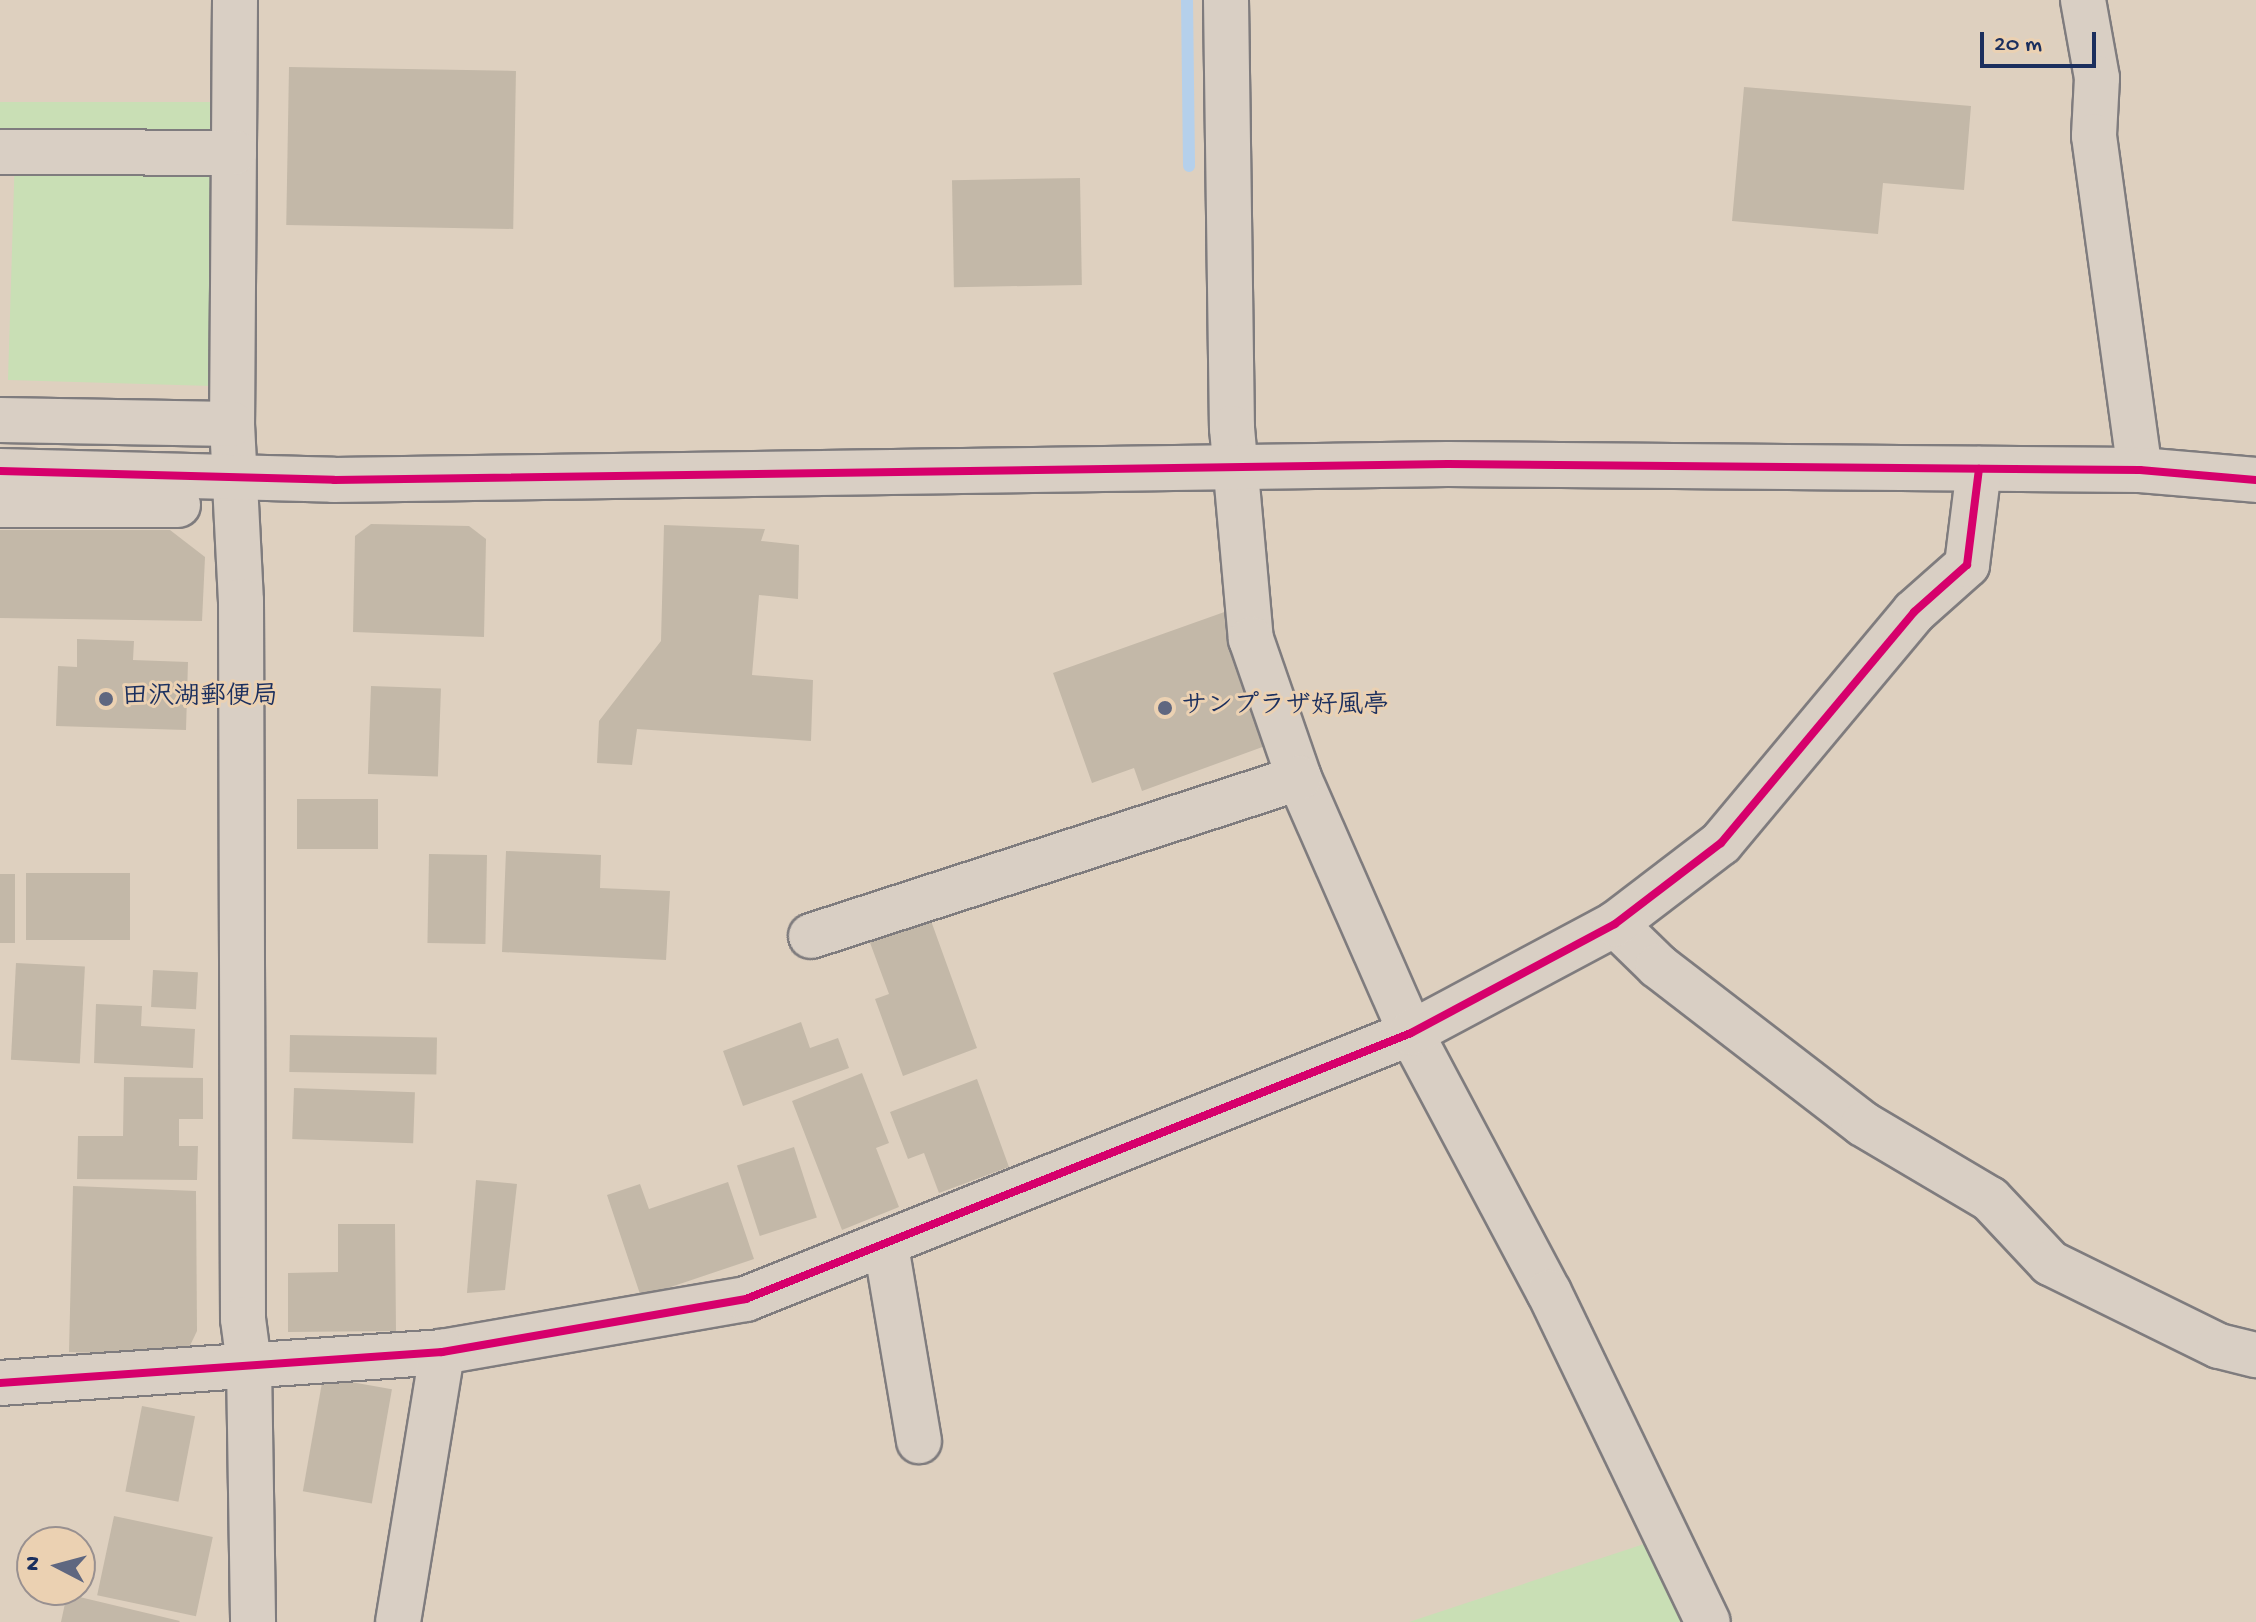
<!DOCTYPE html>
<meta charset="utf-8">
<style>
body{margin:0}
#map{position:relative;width:2256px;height:1622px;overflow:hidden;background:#ded0bf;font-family:"Gochi Hand","Klee One",sans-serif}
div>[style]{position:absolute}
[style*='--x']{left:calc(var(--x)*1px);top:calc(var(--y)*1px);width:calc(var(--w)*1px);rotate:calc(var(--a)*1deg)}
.green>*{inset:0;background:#c9dfb5}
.stream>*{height:12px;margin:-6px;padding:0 6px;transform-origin:6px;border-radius:6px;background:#b5d0eb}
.building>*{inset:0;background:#c3b8a8;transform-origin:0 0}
.roads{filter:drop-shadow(2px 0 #7f7c7e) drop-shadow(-2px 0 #7f7c7e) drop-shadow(0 2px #7f7c7e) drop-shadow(0 -2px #7f7c7e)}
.minor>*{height:44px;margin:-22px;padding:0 22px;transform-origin:22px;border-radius:22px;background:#d9cfc4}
.cycleway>*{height:8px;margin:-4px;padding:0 4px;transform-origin:4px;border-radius:4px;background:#d6006c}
.dots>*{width:22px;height:22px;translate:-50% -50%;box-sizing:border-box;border:4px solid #ebd1b2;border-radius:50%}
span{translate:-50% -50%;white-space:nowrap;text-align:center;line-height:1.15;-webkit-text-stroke:6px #ebd1b2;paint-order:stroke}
.poi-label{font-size:26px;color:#1b2f5e;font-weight:700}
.left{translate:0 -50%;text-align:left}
.north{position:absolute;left:16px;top:1526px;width:80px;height:80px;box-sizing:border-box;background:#ebd1b2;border:2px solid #989090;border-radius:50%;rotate:276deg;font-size:22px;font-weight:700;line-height:32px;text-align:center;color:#1b2f5e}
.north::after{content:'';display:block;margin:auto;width:28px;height:36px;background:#5f6780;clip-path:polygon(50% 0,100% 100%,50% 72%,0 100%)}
.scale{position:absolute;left:1980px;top:32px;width:116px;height:36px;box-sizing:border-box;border:4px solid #1b2f5e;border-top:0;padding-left:10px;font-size:24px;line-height:28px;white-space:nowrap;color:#1b2f5e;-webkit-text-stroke:6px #ebd1b2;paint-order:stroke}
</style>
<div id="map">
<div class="green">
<div style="clip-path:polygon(0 102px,211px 102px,212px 386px,8px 380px,15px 152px,0 152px)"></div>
<div style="clip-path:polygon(1653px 1541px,1693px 1622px,1409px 1622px)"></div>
</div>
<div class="stream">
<div style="--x:1187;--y:0;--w:166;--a:89.3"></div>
</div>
<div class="building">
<div style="left:289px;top:67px;width:227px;height:158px;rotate:1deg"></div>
<div style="clip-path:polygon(1744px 87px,1971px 106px,1964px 190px,1883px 183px,1878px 234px,1732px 221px)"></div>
<div style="left:1080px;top:178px;width:107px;height:128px;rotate:89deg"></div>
<div style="clip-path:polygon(371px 524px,469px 526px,486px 539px,484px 637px,353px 632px,355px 536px)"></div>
<div style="clip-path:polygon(664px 525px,765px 529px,761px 541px,799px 545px,798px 599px,759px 595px,752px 675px,813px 680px,811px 741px,637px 729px,632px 765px,597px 763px,599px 721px,661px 641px)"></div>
<div style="clip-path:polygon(0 530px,170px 530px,205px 557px,202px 621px,0 618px)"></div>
<div style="clip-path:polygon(1230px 610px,1276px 742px,1142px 791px,1134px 768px,1092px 783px,1053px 673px)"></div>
<div style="clip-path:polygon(77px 639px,134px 641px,133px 660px,188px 662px,186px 730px,56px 726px,58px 666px,77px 667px)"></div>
<div style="left:371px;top:686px;width:70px;height:88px;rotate:2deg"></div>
<div style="left:297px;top:799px;width:81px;height:50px"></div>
<div style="clip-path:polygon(506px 851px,601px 855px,600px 888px,670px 891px,666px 960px,502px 952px)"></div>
<div style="left:429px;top:854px;width:58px;height:89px;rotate:1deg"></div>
<div style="left:26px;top:873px;width:104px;height:67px"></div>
<div style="left:0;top:874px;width:15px;height:69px"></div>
<div style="clip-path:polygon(930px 918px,977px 1048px,903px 1076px,875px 999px,889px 994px,869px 940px)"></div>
<div style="left:16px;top:963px;width:69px;height:97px;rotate:3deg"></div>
<div style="left:153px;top:970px;width:45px;height:37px;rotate:3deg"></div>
<div style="clip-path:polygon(96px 1004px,142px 1006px,141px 1026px,195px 1029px,193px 1068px,94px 1063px)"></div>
<div style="clip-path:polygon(801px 1022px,810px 1048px,838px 1038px,849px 1068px,743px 1106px,723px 1051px)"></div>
<div style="left:290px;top:1035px;width:147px;height:37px;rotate:1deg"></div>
<div style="clip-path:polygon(862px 1073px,889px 1143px,876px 1148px,899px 1207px,842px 1230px,792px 1101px)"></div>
<div style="clip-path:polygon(124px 1077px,203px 1078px,203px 1119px,179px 1119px,179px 1146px,198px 1146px,197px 1180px,77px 1179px,78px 1136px,123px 1136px)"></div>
<div style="clip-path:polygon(977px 1079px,1009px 1167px,939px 1193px,924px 1153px,908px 1159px,890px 1112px)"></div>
<div style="left:294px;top:1088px;width:121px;height:51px;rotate:2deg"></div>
<div style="left:794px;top:1147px;width:74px;height:60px;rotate:72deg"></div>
<div style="clip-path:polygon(476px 1180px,517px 1184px,505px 1290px,467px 1293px)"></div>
<div style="clip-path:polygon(728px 1182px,754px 1259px,641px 1297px,607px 1195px,640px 1184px,649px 1209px)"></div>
<div style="clip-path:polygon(73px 1186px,196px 1191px,197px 1331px,185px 1356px,69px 1352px)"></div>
<div style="clip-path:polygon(338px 1224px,395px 1224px,396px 1331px,288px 1332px,288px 1273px,338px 1272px)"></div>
<div style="left:323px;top:1377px;width:70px;height:116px;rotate:10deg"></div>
<div style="left:142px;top:1406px;width:54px;height:87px;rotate:11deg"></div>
<div style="left:114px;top:1516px;width:101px;height:81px;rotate:12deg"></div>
<div style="clip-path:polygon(67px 1594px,180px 1621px,179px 1622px,61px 1622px)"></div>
</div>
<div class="roads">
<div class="minor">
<div style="--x:235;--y:0;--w:424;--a:90.4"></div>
<div style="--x:232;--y:424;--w:177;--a:87.1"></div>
<div style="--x:241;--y:601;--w:718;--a:89.84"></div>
<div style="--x:243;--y:1319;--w:45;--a:82.4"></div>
<div style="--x:249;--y:1364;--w:258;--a:89.1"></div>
<div style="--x:1226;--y:0;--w:428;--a:89.2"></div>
<div style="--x:1232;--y:428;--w:212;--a:84.9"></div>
<div style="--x:1251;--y:639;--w:147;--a:70.9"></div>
<div style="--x:1299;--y:778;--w:279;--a:66.3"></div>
<div style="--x:1411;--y:1033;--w:293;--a:62"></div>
<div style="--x:1549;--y:1292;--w:366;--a:64.3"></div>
<div style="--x:2083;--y:0;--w:79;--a:79.8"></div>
<div style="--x:2097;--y:78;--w:58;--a:93"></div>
<div style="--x:2094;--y:136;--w:337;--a:82.2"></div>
<div style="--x:0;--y:152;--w:234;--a:0.2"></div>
<div style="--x:0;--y:420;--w:232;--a:1"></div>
<div style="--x:0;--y:471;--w:334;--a:1.5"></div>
<div style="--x:334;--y:480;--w:1114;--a:-0.82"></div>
<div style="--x:1448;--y:464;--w:692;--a:0.5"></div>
<div style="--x:2140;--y:470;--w:116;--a:4.9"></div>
<div style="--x:0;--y:505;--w:178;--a:0"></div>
<div style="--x:1615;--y:924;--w:60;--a:44.3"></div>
<div style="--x:1658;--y:966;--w:259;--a:37.6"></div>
<div style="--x:1863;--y:1124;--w:147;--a:30.6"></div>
<div style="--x:1990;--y:1199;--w:88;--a:46.8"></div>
<div style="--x:2050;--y:1263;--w:188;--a:26.2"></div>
<div style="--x:2219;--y:1346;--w:38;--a:14"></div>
<div style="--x:811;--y:936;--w:513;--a:-17.94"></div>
<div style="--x:886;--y:1246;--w:198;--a:80.4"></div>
<div style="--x:0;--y:1383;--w:443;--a:-4"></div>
<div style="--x:442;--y:1352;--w:309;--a:-9.9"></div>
<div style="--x:746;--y:1299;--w:716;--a:-21.8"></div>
<div style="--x:1411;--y:1033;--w:231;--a:-28.1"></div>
<div style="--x:1615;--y:924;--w:133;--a:-37.4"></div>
<div style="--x:1721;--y:843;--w:301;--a:-50.1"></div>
<div style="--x:1914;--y:612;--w:71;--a:-41.6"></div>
<div style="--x:1967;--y:565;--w:97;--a:-82.9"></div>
<div style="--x:398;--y:1622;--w:274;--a:-80.7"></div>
</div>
</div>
<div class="cycleway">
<div style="--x:0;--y:471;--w:334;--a:1.5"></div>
<div style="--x:334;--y:480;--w:1114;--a:-0.82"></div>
<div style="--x:1448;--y:464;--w:692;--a:0.5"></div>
<div style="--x:2140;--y:470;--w:116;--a:4.9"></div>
<div style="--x:0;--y:1383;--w:443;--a:-4"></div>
<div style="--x:442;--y:1352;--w:309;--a:-9.9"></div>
<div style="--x:746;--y:1299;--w:716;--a:-21.8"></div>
<div style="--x:1411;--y:1033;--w:231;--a:-28.1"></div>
<div style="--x:1615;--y:924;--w:133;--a:-37.4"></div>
<div style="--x:1721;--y:843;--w:301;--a:-50.1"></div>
<div style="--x:1914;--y:612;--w:71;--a:-41.6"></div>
<div style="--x:1967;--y:565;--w:97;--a:-82.9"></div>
</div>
<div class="dots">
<div style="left:106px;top:699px;background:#5f6780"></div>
<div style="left:1165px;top:708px;background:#5f6780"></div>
</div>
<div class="poi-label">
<span class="left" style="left:122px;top:699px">田沢湖郵便局</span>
<span class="left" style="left:1181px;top:708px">サンプラザ好風亭</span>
</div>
<div class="north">N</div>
<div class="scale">20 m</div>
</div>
